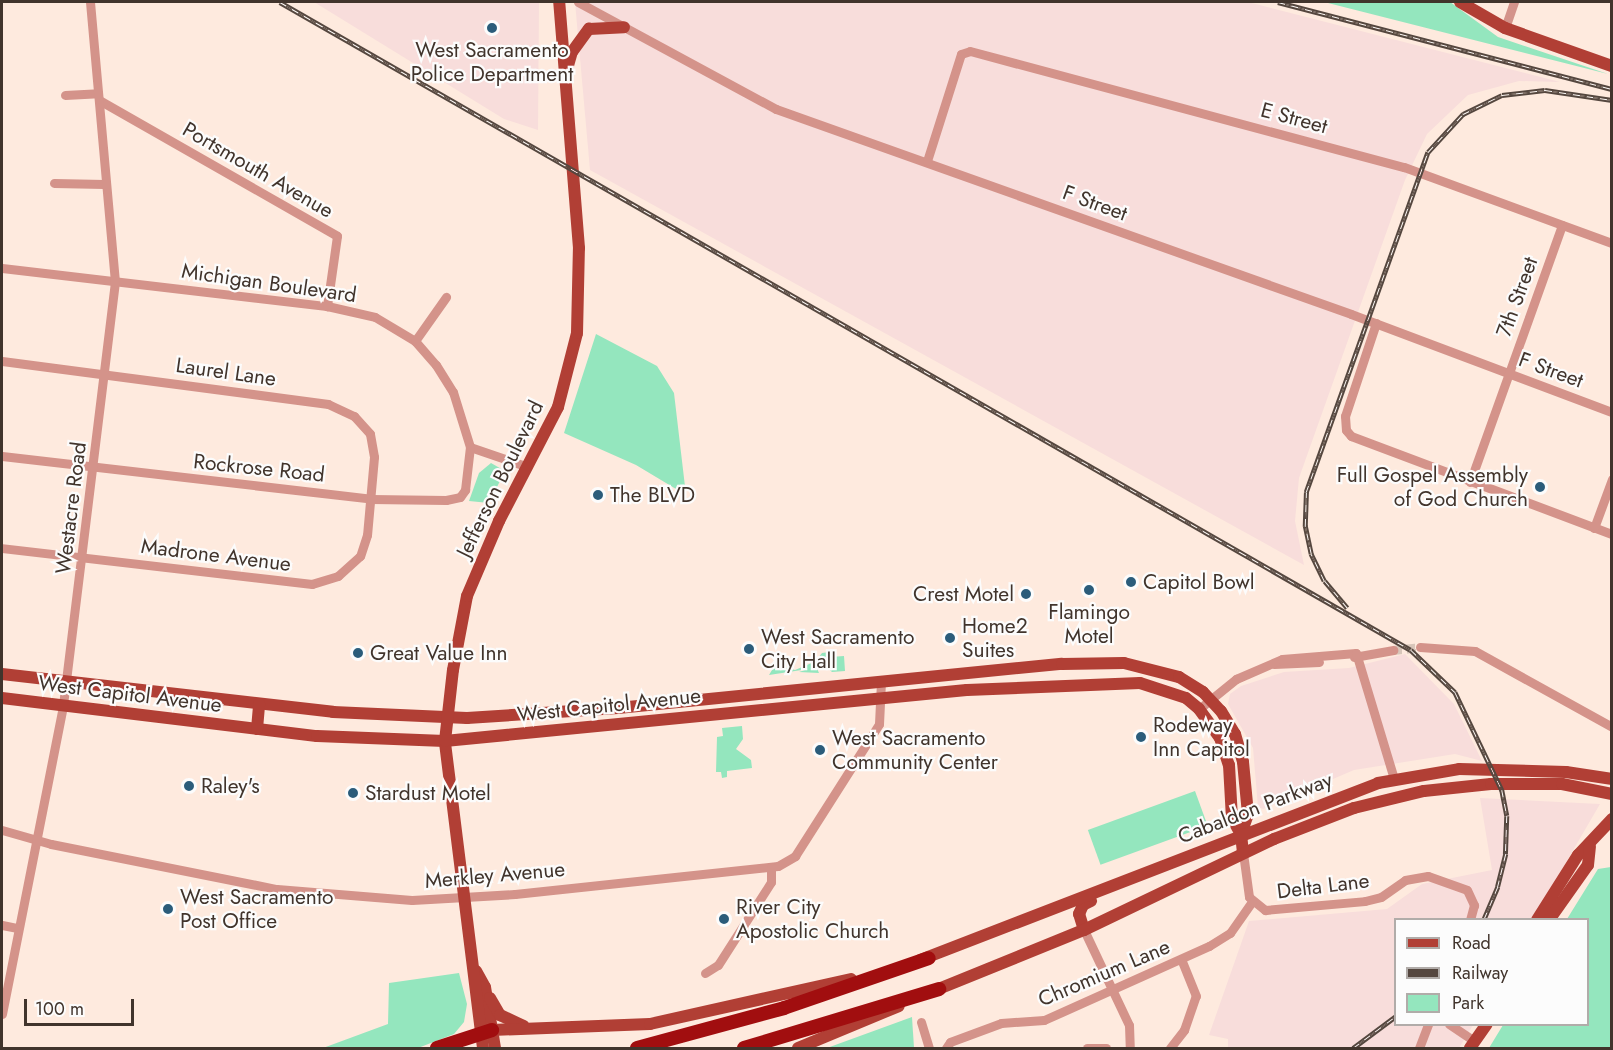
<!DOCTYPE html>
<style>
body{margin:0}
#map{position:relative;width:1613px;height:1050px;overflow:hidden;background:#feeade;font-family:Jost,sans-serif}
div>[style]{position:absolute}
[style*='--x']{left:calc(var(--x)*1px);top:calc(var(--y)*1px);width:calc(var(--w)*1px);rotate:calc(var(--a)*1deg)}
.industrial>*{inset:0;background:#f8dddb}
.green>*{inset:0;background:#94e6be;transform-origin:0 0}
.minor-tunnel>*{height:9px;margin-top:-4.5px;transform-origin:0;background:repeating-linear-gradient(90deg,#d8c6ba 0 9px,transparent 0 13.5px)}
.minor>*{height:9px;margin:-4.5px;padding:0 4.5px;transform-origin:4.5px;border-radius:4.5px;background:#d4938a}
.major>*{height:12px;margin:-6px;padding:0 6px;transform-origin:6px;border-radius:6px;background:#b13f35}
.highway>*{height:14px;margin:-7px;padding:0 7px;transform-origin:7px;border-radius:7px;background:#a10e0f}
.rail>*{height:4.5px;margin-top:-2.25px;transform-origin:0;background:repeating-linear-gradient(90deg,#fcfcfc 0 7px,#55473f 0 14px);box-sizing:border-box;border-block:2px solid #55473f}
.dots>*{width:16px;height:16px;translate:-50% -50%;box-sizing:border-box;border:3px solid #fcfcfc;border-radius:50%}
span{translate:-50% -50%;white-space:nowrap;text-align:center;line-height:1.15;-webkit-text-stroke:4.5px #fcfcfc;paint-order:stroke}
.poi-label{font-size:21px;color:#41342c}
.right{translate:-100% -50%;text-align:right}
.left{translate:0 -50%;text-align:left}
.street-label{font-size:21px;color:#41342c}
.frame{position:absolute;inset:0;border:3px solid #41342c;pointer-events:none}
.legend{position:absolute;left:1394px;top:918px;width:195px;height:108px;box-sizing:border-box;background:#fcfcfc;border:2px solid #b1aca9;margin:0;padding:8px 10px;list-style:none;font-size:18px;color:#41342c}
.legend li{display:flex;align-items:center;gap:12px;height:30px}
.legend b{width:30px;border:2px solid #b1aca9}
.scale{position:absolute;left:24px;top:999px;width:110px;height:27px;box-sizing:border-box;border:3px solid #41342c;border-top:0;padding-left:8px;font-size:18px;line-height:21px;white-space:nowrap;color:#41342c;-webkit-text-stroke:4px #fcfcfc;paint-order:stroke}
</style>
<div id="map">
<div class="industrial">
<div style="clip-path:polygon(314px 2px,539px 2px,538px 130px,504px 119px)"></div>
<div style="clip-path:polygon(575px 2px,1248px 2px,1560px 82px,1519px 81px,1468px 95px,1427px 134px,1405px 180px,1299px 478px,1295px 521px,1304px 565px,590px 170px)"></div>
<div style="clip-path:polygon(1405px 654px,1454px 704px,1482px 761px,1455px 754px,1354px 770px,1263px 809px,1258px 807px,1253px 748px,1228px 704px,1230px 694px,1241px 686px,1284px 672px,1349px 668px)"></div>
<div style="clip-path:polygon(1480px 798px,1600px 804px,1533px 919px,1396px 920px,1396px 1024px,1473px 1025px,1459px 1048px,1228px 1048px,1228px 1039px,1209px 1035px,1249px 921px,1387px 909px,1422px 884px,1492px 870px)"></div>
</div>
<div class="green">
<div style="clip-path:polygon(1324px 2px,1450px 2px,1498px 37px,1608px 74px)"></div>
<div style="clip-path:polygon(596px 334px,657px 366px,674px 393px,686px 495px,636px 465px,564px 433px)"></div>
<div style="clip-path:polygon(491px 463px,505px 471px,489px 503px,469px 501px,479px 473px)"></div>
<div style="clip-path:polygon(830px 652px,830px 657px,844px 656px,845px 671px,832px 672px,818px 658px,822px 653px)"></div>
<div style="clip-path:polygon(814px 662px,819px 673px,799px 672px,808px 669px,769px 675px,775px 665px,795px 670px)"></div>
<div style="clip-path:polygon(742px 726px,743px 739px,736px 749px,751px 760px,752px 768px,727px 771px,727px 777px,722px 778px,721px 772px,716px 772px,717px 737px,723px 736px,722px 728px)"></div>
<div style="left:1195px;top:791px;width:37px;height:114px;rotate:70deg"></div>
<div style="clip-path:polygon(1611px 867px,1611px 1048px,1489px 1048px,1503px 1025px,1588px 1024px,1588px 920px,1567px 919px,1598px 869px)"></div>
<div style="clip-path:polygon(459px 973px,467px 1004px,464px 1022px,454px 1034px,418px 1048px,323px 1048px,388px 1024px,389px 983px)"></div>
<div style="clip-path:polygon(912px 1017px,914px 1048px,827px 1048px)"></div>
</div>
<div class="minor-tunnel">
<div style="--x:1393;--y:650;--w:27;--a:-6"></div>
</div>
<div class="minor">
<div style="--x:578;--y:2;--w:225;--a:28.4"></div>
<div style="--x:776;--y:109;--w:610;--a:19.62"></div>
<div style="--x:1351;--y:314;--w:279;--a:20.6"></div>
<div style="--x:1505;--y:28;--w:28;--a:-71"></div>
<div style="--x:65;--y:95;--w:33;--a:-3"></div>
<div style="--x:99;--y:100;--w:274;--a:29.7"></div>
<div style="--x:337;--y:236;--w:71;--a:98.1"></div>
<div style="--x:927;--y:161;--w:112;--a:-72.4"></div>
<div style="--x:961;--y:54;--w:9;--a:-18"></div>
<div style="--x:970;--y:51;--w:449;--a:15"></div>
<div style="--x:1404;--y:167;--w:221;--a:20.1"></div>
<div style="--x:54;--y:183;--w:50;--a:1.1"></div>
<div style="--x:2;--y:268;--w:327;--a:6.7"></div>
<div style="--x:327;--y:306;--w:49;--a:12.9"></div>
<div style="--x:375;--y:317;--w:47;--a:31"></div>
<div style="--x:415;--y:341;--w:32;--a:49"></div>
<div style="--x:436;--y:365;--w:32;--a:58"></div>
<div style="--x:453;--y:392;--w:58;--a:72.8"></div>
<div style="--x:470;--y:447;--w:61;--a:19"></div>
<div style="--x:1376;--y:323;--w:98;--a:108.4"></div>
<div style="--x:1345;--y:416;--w:14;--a:86"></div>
<div style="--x:1346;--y:430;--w:8;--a:50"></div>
<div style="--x:1351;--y:436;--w:279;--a:20.6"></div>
<div style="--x:415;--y:341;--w:54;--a:-54.8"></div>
<div style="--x:2;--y:361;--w:329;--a:7.5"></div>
<div style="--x:328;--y:404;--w:29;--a:25"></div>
<div style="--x:354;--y:416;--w:24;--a:48"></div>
<div style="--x:370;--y:434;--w:23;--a:80"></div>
<div style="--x:374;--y:457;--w:78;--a:95.1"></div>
<div style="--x:367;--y:535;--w:22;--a:108"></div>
<div style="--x:360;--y:556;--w:30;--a:138"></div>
<div style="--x:338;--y:576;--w:27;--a:163"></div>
<div style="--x:312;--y:584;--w:312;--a:-173.4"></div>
<div style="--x:2;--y:456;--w:371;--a:6.6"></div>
<div style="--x:371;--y:499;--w:75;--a:0.8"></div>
<div style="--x:446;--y:500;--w:14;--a:-12"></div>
<div style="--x:460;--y:497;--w:9;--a:-54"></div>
<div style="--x:465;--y:490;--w:43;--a:-83.4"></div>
<div style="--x:1470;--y:482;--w:273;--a:-70.3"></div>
<div style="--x:1594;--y:528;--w:52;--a:-69.8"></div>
<div style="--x:1420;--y:647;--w:55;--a:4.2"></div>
<div style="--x:1475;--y:651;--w:157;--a:29"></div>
<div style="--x:1354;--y:657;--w:40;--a:-10"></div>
<div style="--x:1274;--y:664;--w:45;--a:-2.5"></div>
<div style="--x:1199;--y:709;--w:48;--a:-39"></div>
<div style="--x:1236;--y:679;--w:50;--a:-23.5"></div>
<div style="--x:1282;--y:659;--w:74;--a:-4.6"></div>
<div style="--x:1356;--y:653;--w:132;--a:73.2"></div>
<div style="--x:2;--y:830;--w:51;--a:15.9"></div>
<div style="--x:51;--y:844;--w:230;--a:11.3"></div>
<div style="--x:277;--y:889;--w:135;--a:4.7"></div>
<div style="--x:412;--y:900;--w:103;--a:-3.3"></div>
<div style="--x:515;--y:894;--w:264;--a:-6.1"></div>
<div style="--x:778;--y:866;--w:20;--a:-30"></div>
<div style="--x:795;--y:856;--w:156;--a:-57.5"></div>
<div style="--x:879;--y:724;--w:43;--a:-87.3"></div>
<div style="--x:1243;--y:853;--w:44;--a:82.2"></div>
<div style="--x:1249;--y:897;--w:21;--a:39"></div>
<div style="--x:1265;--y:910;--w:100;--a:-5.1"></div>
<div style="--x:1365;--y:901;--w:16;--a:-14"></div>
<div style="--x:1381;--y:897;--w:29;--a:-35"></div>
<div style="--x:1405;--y:880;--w:23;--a:-10"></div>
<div style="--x:1428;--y:876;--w:41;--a:19.7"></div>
<div style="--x:1467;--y:890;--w:17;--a:65"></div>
<div style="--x:1474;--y:905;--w:16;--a:105"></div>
<div style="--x:2;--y:925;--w:16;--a:11"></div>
<div style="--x:1084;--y:930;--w:105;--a:64.7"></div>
<div style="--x:1129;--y:1025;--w:23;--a:88"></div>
<div style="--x:705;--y:973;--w:15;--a:-32"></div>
<div style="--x:718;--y:965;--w:98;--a:-57.4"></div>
<div style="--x:771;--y:882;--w:15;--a:-90"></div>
<div style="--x:2;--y:1014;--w:315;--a:-78.8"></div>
<div style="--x:63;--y:705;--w:426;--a:-83"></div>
<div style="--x:115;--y:282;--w:281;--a:-95.1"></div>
<div style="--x:921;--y:1022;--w:27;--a:73"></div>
<div style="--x:1449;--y:1024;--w:30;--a:34"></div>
<div style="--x:946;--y:1048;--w:7;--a:-56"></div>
<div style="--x:950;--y:1042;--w:54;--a:-20.4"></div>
<div style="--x:1001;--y:1023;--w:43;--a:-4"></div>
<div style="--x:1044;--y:1020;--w:181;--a:-24.2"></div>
<div style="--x:1209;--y:946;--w:25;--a:-32"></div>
<div style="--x:1230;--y:933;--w:38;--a:-55"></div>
<div style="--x:1087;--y:1048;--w:19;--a:0"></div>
<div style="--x:1170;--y:1048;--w:23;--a:-52"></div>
<div style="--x:1184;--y:1030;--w:36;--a:-71"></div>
<div style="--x:1196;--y:996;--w:40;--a:-112"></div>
<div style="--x:1419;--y:1048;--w:26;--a:-69"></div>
</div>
<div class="major">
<div style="--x:1460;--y:2;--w:52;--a:30"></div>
<div style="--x:1505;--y:28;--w:114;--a:19.6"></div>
<div style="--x:567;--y:69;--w:18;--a:-74"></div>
<div style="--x:572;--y:52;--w:29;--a:-54"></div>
<div style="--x:589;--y:29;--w:35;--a:-3"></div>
<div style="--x:2;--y:674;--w:333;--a:6.5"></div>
<div style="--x:333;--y:712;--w:134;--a:2.6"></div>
<div style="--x:467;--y:718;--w:151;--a:-3.8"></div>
<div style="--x:618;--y:708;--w:446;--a:-5.7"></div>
<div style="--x:1062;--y:664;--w:62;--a:-0.9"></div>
<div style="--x:1124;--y:663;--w:57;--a:14.3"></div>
<div style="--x:1179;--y:677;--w:28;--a:32"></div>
<div style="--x:1203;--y:692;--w:26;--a:47"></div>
<div style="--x:1221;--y:711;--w:27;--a:59"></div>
<div style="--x:1235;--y:734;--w:29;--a:74"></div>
<div style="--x:1243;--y:762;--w:52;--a:84.5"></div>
<div style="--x:1248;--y:814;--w:21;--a:109"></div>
<div style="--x:2;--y:698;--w:317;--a:6.9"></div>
<div style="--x:317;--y:736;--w:128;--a:2.2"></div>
<div style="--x:445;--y:741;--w:524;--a:-5.58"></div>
<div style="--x:967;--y:690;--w:173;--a:-2.3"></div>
<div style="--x:1140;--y:683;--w:48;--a:18.1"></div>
<div style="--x:1186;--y:698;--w:17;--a:40"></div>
<div style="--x:1199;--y:709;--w:36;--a:54"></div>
<div style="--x:1220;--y:738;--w:28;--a:72"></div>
<div style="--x:1229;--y:765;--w:53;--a:86.8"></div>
<div style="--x:1232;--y:818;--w:18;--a:61"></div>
<div style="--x:1241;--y:834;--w:19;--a:84"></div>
<div style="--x:257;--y:729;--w:25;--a:-85"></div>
<div style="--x:1537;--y:920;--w:77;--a:-57.8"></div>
<div style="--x:1578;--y:855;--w:50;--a:-46.6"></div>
<div style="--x:1549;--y:920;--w:67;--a:-54.7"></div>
<div style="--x:1588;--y:865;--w:19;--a:-84"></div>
<div style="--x:1084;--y:930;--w:17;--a:-107"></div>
<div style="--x:1079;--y:914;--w:10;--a:-66"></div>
<div style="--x:1083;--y:905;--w:9;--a:-27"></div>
<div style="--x:920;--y:960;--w:491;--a:-21.1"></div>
<div style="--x:1378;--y:783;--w:82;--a:-9.8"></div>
<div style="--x:1459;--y:769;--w:107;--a:1.6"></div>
<div style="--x:1566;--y:772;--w:47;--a:8.7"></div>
<div style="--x:476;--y:971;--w:18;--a:61"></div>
<div style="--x:485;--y:987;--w:62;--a:80.7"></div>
<div style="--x:931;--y:992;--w:165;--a:-22.1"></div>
<div style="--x:1084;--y:930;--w:211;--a:-25.6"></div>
<div style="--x:1274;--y:839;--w:86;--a:-21.2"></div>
<div style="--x:1354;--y:808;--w:72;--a:-13.7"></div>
<div style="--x:1424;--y:791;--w:67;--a:-6"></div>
<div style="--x:1491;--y:784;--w:71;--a:0"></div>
<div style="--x:1562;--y:784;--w:51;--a:11.3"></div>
<div style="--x:490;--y:998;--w:20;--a:60"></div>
<div style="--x:500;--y:1015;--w:26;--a:25"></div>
<div style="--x:492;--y:1030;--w:158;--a:-2.2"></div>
<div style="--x:650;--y:1024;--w:206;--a:-12.6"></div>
<div style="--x:483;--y:1048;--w:309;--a:-97.1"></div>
<div style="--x:445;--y:741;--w:71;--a:-83.6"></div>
<div style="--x:453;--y:670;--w:75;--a:-79.3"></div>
<div style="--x:467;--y:596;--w:82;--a:-66.9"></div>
<div style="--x:499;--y:521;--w:128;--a:-62.6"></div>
<div style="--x:558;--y:407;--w:76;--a:-75.6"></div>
<div style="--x:577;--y:333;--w:85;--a:-88.7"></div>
<div style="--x:579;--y:248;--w:247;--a:-94.6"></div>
<div style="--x:798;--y:1048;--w:109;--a:-22.6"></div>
<div style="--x:1470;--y:1048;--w:29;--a:-55"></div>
</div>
<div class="highway">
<div style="--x:437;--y:1048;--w:58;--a:-18.1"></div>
<div style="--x:637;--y:1048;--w:152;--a:-15.2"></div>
<div style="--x:784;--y:1008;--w:153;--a:-19"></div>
<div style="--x:744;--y:1048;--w:204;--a:-16.8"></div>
</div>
<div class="rail">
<div style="--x:280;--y:2;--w:1303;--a:29.81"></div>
<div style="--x:1411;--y:650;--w:61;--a:43.7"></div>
<div style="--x:1455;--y:692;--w:109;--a:64.4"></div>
<div style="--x:1502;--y:790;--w:26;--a:79"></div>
<div style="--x:1507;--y:816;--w:38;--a:92"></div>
<div style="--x:1506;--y:854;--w:34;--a:104"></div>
<div style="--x:1498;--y:887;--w:36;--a:113"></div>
<div style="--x:1278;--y:2;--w:345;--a:14.6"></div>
<div style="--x:1347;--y:608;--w:35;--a:-130"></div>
<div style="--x:1324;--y:581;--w:30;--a:-116"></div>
<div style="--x:1311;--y:554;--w:29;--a:-102"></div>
<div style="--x:1305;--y:526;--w:34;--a:-88"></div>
<div style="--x:1306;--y:492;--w:361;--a:-70.3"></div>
<div style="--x:1428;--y:152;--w:52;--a:-47.4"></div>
<div style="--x:1463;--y:114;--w:43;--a:-26"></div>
<div style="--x:1502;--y:95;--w:43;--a:-6.6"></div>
<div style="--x:1545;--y:90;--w:68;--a:8.5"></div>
<div style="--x:1353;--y:1048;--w:54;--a:-36.7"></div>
</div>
<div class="dots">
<div style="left:492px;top:28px;background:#2b5c7a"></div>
<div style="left:1540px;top:487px;background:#2b5c7a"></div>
<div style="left:598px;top:495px;background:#2b5c7a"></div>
<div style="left:1131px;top:582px;background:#2b5c7a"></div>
<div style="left:1089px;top:590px;background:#2b5c7a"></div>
<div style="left:1026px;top:594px;background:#2b5c7a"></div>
<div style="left:950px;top:638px;background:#2b5c7a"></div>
<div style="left:749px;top:649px;background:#2b5c7a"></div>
<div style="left:358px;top:653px;background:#2b5c7a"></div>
<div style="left:1141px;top:737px;background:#2b5c7a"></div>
<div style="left:820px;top:750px;background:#2b5c7a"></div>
<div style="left:189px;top:786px;background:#2b5c7a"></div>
<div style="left:353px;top:793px;background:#2b5c7a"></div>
<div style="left:168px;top:909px;background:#2b5c7a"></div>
<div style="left:724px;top:919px;background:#2b5c7a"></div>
</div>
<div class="poi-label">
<span style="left:492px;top:62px">West Sacramento<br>Police Department</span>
<span class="right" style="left:1528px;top:487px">Full Gospel Assembly<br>of God Church</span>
<span class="left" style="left:610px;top:495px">The BLVD</span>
<span class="left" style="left:1143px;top:582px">Capitol Bowl</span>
<span class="right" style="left:1014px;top:594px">Crest Motel</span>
<span style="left:1089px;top:624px">Flamingo<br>Motel</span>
<span class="left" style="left:962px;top:638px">Home2<br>Suites</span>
<span class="left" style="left:761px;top:649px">West Sacramento<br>City Hall</span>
<span class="left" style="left:370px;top:653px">Great Value Inn</span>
<span class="left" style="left:1153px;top:737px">Rodeway<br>Inn Capitol</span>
<span class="left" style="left:832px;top:750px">West Sacramento<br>Community Center</span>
<span class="left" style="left:201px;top:786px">Raley's</span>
<span class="left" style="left:365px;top:793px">Stardust Motel</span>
<span class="left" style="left:180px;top:909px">West Sacramento<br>Post Office</span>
<span class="left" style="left:736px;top:919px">River City<br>Apostolic Church</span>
</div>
<div class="street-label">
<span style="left:1294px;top:118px;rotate:15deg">E Street</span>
<span style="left:258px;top:170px;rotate:30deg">Portsmouth Avenue</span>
<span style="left:1095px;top:203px;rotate:20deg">F Street</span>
<span style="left:269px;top:283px;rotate:8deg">Michigan Boulevard</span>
<span style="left:1517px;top:297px;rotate:-70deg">7th Street</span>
<span style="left:1551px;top:370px;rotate:20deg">F Street</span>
<span style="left:226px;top:372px;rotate:8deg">Laurel Lane</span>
<span style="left:259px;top:468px;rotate:6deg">Rockrose Road</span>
<span style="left:500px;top:479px;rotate:-64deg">Jefferson Boulevard</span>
<span style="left:71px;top:508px;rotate:-83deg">Westacre Road</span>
<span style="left:216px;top:555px;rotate:7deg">Madrone Avenue</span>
<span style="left:130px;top:694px;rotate:7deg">West Capitol Avenue</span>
<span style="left:609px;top:705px;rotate:-6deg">West Capitol Avenue</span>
<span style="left:1255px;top:808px;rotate:-21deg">Cabaldon Parkway</span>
<span style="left:495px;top:875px;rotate:-5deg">Merkley Avenue</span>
<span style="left:1323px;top:886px;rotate:-7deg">Delta Lane</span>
<span style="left:1104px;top:973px;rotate:-23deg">Chromium Lane</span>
</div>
<div class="frame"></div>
<ul class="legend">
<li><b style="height:8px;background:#b13f35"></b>Road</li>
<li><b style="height:8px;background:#55473f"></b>Railway</li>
<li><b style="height:16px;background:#94e6be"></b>Park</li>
</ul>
<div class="scale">100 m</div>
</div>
